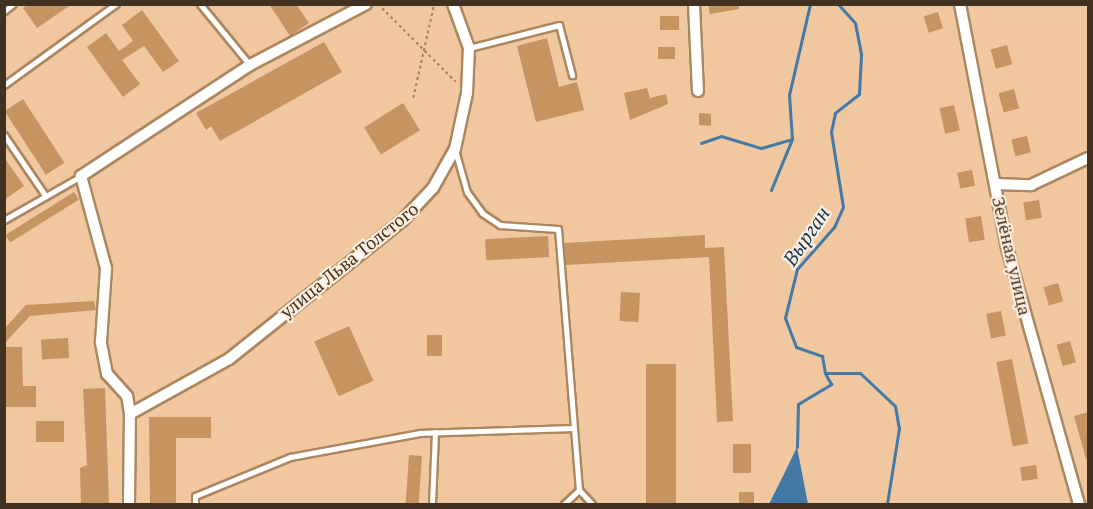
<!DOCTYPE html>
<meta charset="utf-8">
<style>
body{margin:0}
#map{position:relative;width:1093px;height:509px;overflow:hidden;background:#f0c79f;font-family:"PT Serif",serif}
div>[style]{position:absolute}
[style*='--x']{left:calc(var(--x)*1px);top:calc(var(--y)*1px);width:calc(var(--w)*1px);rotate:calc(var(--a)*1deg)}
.water>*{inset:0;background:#4478a5}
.stream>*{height:3px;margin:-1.5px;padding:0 1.5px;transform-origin:1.5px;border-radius:1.5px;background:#4478a5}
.building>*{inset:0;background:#c59461;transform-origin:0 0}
.path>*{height:1.5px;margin-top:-0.75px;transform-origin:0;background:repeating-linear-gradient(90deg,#a08265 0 3px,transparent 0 6px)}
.roads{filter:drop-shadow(2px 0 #ac865f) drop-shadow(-2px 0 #ac865f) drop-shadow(0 2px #ac865f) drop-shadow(0 -2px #ac865f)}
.lane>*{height:5px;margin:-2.5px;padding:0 2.5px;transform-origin:2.5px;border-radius:2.5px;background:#fff}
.street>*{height:10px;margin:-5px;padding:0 5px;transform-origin:5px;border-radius:5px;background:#fff}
span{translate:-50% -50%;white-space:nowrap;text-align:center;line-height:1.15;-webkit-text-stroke:4.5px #feeddd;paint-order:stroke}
.street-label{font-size:18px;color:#413121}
.water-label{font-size:20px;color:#103959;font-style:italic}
.frame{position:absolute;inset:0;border:6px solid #413121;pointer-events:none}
</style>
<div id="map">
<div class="water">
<div style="clip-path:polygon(797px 447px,808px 504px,769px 504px,784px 474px)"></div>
</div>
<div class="stream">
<div style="--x:838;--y:4;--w:25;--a:48"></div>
<div style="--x:855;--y:23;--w:33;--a:79"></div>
<div style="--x:861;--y:55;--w:39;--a:93"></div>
<div style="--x:859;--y:94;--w:31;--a:142"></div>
<div style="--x:835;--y:113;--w:19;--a:102"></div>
<div style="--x:831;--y:132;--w:76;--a:80.9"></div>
<div style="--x:843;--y:207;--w:22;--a:114"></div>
<div style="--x:834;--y:227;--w:56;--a:131.4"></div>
<div style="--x:797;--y:269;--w:50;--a:103.8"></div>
<div style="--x:785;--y:318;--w:31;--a:69"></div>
<div style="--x:796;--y:347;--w:28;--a:19"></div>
<div style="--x:822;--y:356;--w:17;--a:80"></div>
<div style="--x:825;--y:373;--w:35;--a:0"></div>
<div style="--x:860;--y:373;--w:48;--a:43.3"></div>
<div style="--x:895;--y:406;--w:22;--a:80"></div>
<div style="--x:899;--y:428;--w:77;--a:99"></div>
<div style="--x:701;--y:143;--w:21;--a:-19"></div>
<div style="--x:721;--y:136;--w:42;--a:16.7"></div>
<div style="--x:761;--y:148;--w:32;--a:-16"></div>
<div style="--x:771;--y:190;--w:55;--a:-67.6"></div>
<div style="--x:792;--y:139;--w:44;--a:-93.9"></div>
<div style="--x:789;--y:95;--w:93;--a:-77"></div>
<div style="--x:797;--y:447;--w:43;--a:-88.7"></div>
<div style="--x:798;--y:404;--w:39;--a:-31"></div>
<div style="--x:831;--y:384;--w:13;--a:-119"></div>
</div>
<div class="building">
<div style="clip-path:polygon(28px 4px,72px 4px,37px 28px,23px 8px)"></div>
<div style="clip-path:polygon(269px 4px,296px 4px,309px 23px,290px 36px)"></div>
<div style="clip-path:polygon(708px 4px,739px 4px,739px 9px,710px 14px)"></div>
<div style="clip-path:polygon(142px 10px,179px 61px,163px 72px,144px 46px,122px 60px,140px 84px,123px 97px,87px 47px,106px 33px,119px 51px,133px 41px,122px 25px)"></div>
<div style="left:938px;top:12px;width:17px;height:15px;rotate:73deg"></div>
<div style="left:660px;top:16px;width:19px;height:14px"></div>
<div style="clip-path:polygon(547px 38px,559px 87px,577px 82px,584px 110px,536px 122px,517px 46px)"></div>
<div style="clip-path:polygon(324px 42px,342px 72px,220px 141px,211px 126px,206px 130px,196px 113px)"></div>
<div style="left:1007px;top:45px;width:20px;height:17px;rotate:75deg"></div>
<div style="left:658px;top:47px;width:17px;height:12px"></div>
<div style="clip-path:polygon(647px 88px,650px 98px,666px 94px,668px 104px,630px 120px,624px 93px)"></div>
<div style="left:1014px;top:89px;width:20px;height:16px;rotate:75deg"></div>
<div style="left:23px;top:99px;width:76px;height:22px;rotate:57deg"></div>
<div style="left:403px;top:103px;width:32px;height:46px;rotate:58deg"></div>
<div style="left:954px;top:105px;width:26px;height:15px;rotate:77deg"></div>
<div style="clip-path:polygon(699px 113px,711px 114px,711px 126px,699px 125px)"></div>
<div style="left:1027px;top:136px;width:17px;height:16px;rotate:77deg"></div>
<div style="clip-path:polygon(4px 157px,24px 186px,4px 200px)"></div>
<div style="left:972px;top:170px;width:16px;height:15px;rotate:79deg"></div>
<div style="left:74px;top:192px;width:9px;height:81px;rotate:58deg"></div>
<div style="left:1039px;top:200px;width:18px;height:16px;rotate:81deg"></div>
<div style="left:981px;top:216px;width:24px;height:16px;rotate:81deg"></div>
<div style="clip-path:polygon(705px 235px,705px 248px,724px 247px,733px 421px,717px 422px,709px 257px,566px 265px,564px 243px)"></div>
<div style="left:548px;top:236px;width:21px;height:63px;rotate:87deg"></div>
<div style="left:1058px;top:283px;width:19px;height:15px;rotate:74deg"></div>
<div style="left:621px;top:292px;width:19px;height:29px;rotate:3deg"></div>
<div style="clip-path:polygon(94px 301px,96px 310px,30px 316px,4px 344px,4px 329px,26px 305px)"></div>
<div style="left:1001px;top:311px;width:25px;height:15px;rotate:79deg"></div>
<div style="left:349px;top:326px;width:60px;height:38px;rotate:66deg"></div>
<div style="left:427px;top:335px;width:15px;height:21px"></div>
<div style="left:68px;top:338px;width:20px;height:27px;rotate:87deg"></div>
<div style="left:1070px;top:341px;width:22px;height:14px;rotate:74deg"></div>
<div style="clip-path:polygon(6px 347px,22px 347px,23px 386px,36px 386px,36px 407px,4px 407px)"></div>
<div style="left:1012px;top:359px;width:86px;height:16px;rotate:79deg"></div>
<div style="left:646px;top:364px;width:30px;height:140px"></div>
<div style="clip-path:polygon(105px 388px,109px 504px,81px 504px,80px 468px,87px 465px,83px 389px)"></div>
<div style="clip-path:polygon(1089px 412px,1089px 458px,1086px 459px,1074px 416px)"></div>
<div style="clip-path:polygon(149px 417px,211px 417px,211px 438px,176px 438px,176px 504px,150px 504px)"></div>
<div style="left:36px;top:421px;width:28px;height:21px"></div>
<div style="left:733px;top:444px;width:18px;height:29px"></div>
<div style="left:409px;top:455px;width:13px;height:49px;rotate:4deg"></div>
<div style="left:1036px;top:465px;width:14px;height:16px;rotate:82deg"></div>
<div style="left:739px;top:492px;width:15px;height:12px"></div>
</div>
<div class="path">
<div style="--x:378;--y:4;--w:110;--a:45"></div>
<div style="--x:413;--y:98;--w:96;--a:-77.4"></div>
</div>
<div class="roads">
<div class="lane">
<div style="--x:200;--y:4;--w:79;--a:50.7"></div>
<div style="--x:4;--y:11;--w:11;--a:-38"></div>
<div style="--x:469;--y:48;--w:93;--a:-14.3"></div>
<div style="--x:559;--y:25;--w:52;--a:75.4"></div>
<div style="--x:4;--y:85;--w:138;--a:-35.9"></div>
<div style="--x:4;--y:135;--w:73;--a:55.7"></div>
<div style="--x:455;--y:150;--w:44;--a:74.1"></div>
<div style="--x:467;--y:192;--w:26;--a:54"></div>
<div style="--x:482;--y:213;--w:22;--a:34"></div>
<div style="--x:500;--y:225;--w:58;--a:3.9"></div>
<div style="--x:558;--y:229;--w:262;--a:85.4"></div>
<div style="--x:579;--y:490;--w:21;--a:137"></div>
<div style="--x:4;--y:220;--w:89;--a:-29.7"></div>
<div style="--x:579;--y:490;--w:19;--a:47"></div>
<div style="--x:195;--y:504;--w:8;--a:-90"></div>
<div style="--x:195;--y:496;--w:103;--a:-22.3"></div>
<div style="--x:290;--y:457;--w:132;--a:-10.5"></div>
<div style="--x:420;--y:433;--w:151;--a:-1.9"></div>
<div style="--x:432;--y:504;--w:72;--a:-87.6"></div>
</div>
<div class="street">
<div style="--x:694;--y:4;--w:87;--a:87.4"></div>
<div style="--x:960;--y:4;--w:248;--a:79.1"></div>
<div style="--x:1007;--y:248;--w:266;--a:74.3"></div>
<div style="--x:995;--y:184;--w:36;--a:2"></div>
<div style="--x:1031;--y:185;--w:63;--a:-25.3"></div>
<div style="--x:130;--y:414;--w:113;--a:-29.1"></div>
<div style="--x:229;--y:359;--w:221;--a:-38.6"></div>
<div style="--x:402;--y:221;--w:45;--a:-46.8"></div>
<div style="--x:433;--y:188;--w:45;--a:-60.6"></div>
<div style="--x:455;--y:149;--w:57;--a:-77.9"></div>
<div style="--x:467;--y:93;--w:45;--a:-87.5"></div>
<div style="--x:469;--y:48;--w:47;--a:-110"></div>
<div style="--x:129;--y:504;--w:90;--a:-89.4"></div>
<div style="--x:130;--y:414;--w:18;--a:-99"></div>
<div style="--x:127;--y:396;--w:30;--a:-132"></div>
<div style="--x:107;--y:374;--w:33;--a:-101"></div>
<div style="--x:101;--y:342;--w:74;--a:-86.1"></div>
<div style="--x:106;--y:268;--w:95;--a:-105.2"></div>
<div style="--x:81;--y:176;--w:202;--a:-33.3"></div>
<div style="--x:250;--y:65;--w:131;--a:-27.7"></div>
</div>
</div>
<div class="street-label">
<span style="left:1012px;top:256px;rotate:77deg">Зелёная улица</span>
<span style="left:349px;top:260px;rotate:-39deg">улица Льва Толстого</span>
</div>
<div class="water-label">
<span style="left:806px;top:236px;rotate:-56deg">Вырган</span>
</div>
<div class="frame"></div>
</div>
